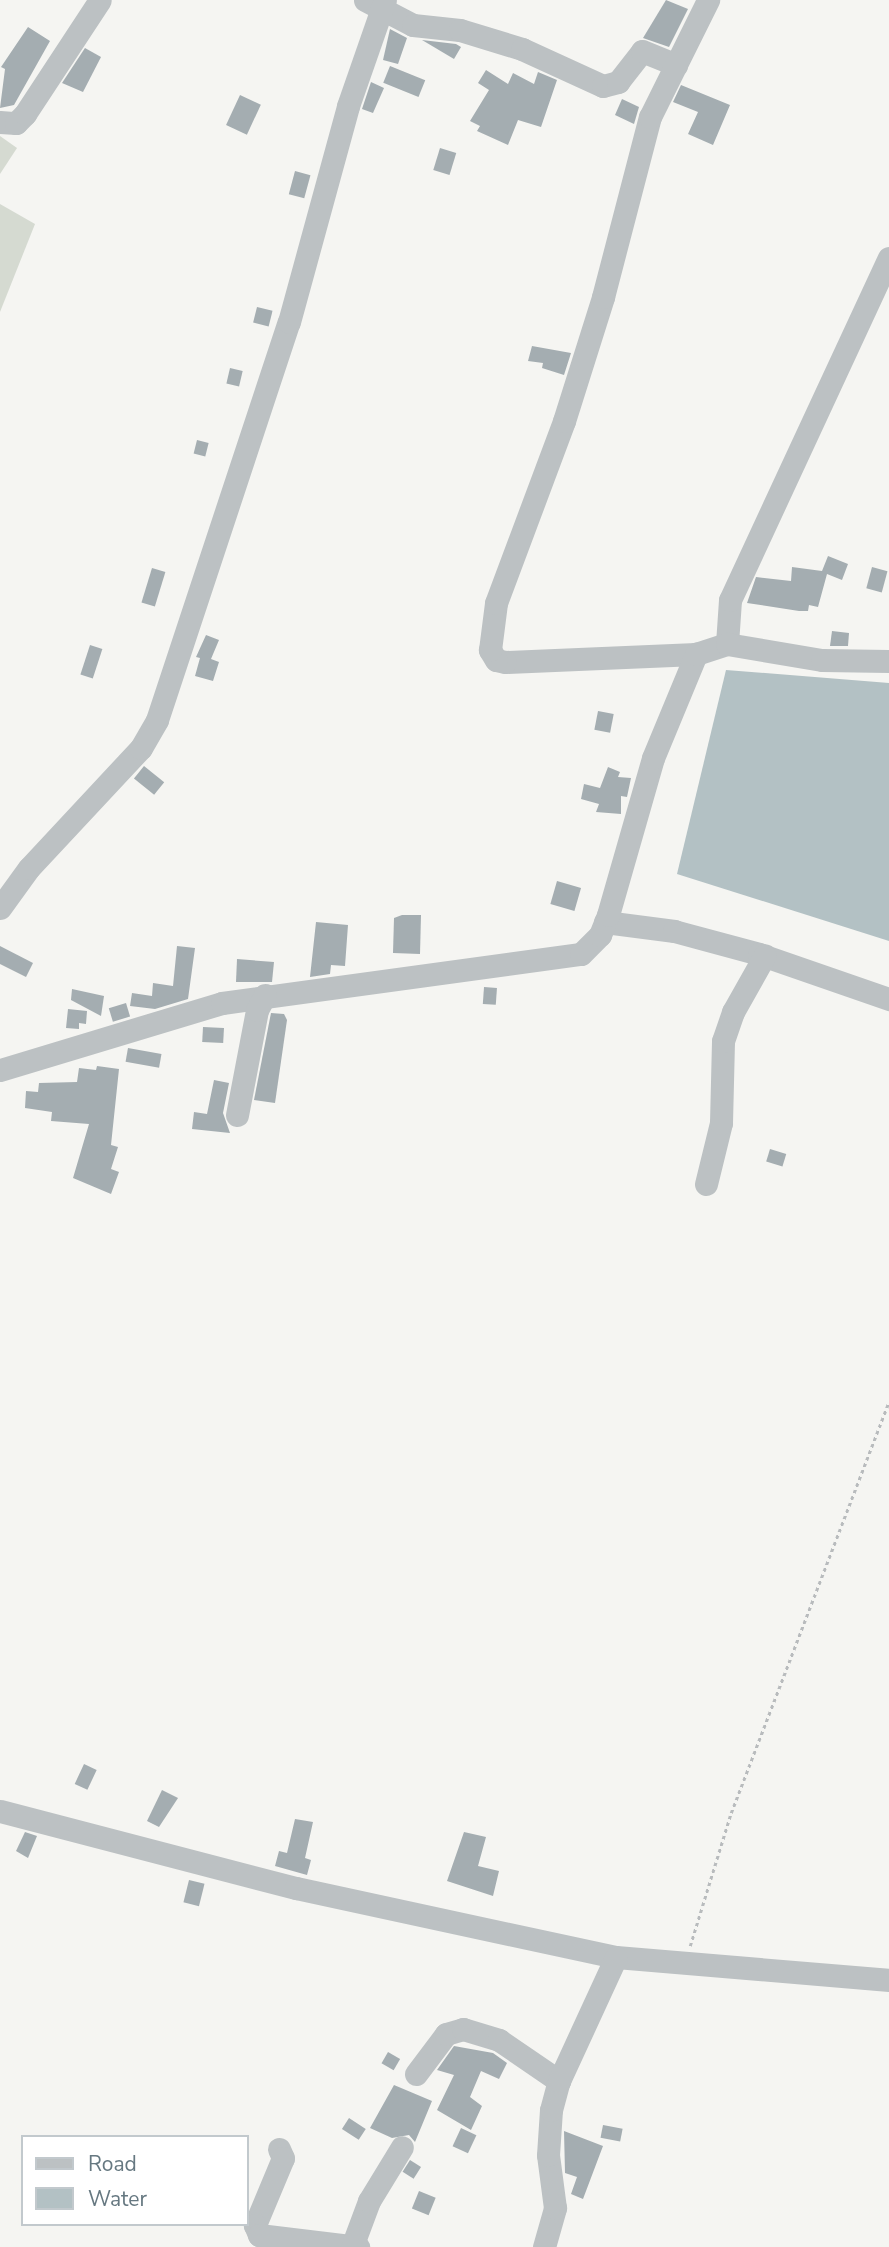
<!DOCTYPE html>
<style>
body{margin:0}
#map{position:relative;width:889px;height:2247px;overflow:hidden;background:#f5f5f2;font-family:"Nunito Sans",sans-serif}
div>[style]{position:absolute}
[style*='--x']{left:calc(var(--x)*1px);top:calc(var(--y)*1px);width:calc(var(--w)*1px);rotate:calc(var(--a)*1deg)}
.green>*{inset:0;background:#d5dad1}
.water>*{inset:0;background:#b3c1c4}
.building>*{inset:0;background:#a4adb1;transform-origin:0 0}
.path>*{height:2.5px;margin-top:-1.25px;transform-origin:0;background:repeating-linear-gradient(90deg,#b8bbbd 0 3.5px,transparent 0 7px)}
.minor>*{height:23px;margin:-11.5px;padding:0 11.5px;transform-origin:11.5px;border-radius:11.5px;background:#bcc1c3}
span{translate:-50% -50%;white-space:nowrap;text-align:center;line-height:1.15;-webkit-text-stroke:7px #fff;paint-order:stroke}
.legend{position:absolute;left:21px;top:2135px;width:228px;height:91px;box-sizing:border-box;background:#fff;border:2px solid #c2c9cd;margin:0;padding:9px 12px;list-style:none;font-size:21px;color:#667881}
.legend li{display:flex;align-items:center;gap:14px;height:35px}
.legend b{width:35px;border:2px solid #c2c9cd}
</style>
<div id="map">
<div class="green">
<div style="clip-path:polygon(0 136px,17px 148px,0 174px)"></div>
<div style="clip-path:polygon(0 204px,35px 224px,0 312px)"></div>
</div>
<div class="water">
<div style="clip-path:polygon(726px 670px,889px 683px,889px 941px,677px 874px)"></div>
</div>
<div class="building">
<div style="clip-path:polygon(666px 0,688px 9px,669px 47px,643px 38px)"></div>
<div style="clip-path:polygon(28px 27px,50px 41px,14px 105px,0 108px,5px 69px,1px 67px)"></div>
<div style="clip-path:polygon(390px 29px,407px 38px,398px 64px,383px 60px)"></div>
<div style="clip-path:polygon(422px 40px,456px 44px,461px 47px,454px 59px)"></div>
<div style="clip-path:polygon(85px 48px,101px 57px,83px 92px,62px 83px)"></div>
<div style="left:390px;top:66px;width:38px;height:18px;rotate:22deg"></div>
<div style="clip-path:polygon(486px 70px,508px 84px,513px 73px,534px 84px,538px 72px,557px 80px,541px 127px,518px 120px,508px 145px,477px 131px,480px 126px,470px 121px,489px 90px,478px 83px)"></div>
<div style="clip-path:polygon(371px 82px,384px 88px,373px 113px,362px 109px)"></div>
<div style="clip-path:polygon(681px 85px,730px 105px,713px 145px,688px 134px,698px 112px,673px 102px)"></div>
<div style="left:240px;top:95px;width:23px;height:33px;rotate:25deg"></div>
<div style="clip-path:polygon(622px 99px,639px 107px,634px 124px,615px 115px)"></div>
<div style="left:440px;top:148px;width:17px;height:23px;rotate:17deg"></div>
<div style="left:295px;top:171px;width:16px;height:24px;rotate:15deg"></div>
<div style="left:257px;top:307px;width:16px;height:16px;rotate:14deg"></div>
<div style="clip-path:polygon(532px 346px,571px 353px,564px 375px,542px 368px,543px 363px,528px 361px)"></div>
<div style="left:230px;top:368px;width:13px;height:16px;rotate:13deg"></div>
<div style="left:197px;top:440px;width:12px;height:14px;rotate:14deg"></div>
<div style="clip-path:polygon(828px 556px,848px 564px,842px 580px,827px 574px,818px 607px,809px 605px,808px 611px,799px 611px,747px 603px,756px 577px,791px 581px,792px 567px,822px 571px)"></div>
<div style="left:872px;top:567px;width:16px;height:22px;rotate:15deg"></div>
<div style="left:152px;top:568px;width:14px;height:36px;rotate:17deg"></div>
<div style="clip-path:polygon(832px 631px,849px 633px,848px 646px,830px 646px)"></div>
<div style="clip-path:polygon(206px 635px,219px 640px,211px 659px,219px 662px,213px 681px,195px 676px,200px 658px,196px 657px)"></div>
<div style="left:90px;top:645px;width:13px;height:31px;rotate:18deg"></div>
<div style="left:598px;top:711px;width:16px;height:19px;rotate:11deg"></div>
<div style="left:144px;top:766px;width:26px;height:16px;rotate:39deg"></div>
<div style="clip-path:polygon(608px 767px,620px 772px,618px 777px,631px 778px,627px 797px,621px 796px,621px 814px,596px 812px,599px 804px,581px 799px,584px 784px,600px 788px)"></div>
<div style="left:557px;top:881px;width:25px;height:24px;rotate:16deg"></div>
<div style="clip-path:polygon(402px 915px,421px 915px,420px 954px,393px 953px,394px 918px)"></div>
<div style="clip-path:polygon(316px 922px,348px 925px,345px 966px,331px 965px,330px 974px,310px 977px)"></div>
<div style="clip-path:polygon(0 946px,33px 963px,26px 977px,0 964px)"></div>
<div style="clip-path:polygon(177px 946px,195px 948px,188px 999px,155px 1009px,130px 1006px,132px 993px,152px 996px,153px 983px,173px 986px)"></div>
<div style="clip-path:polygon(237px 959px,274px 962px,272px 982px,236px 982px)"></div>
<div style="left:484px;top:987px;width:13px;height:17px;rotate:4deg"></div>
<div style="clip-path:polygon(72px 989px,104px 996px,101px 1016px,71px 1000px)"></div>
<div style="left:126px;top:1003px;width:14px;height:18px;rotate:73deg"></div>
<div style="clip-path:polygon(68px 1009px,87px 1011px,86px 1024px,79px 1023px,79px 1029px,66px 1028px)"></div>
<div style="clip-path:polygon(271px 1013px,284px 1014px,287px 1020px,275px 1103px,254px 1100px)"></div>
<div style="left:203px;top:1027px;width:21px;height:15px;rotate:3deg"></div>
<div style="left:128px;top:1048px;width:34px;height:14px;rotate:10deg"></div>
<div style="clip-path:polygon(97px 1066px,119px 1069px,111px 1145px,118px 1147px,111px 1169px,119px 1172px,111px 1194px,73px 1178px,89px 1124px,51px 1121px,52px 1112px,25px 1108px,26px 1091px,38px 1092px,39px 1083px,77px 1082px,79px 1068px,96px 1070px)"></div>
<div style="clip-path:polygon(214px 1080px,229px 1083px,223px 1113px,230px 1133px,192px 1129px,194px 1112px,207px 1114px)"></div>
<div style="left:770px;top:1149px;width:17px;height:13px;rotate:17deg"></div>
<div style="left:84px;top:1764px;width:14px;height:22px;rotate:25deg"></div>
<div style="clip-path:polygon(162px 1790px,178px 1798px,159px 1827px,147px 1821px)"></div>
<div style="clip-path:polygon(295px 1819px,313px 1822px,305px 1858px,311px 1860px,307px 1875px,275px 1866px,279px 1851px,287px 1853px)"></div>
<div style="clip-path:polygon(25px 1832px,37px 1836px,28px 1858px,16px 1851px)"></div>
<div style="clip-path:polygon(464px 1832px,486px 1837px,478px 1866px,499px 1871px,493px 1896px,447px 1881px)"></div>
<div style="left:189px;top:1880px;width:16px;height:23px;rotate:14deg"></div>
<div style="clip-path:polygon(454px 2046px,493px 2053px,507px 2063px,499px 2079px,481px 2071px,470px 2097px,482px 2106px,471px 2130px,437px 2110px,454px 2075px,437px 2070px)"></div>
<div style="left:388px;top:2052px;width:14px;height:13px;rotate:30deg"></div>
<div style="clip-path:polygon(394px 2085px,432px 2101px,415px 2142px,409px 2135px,392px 2138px,370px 2128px)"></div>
<div style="left:349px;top:2118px;width:20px;height:13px;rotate:33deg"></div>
<div style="left:603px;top:2125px;width:20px;height:13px;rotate:11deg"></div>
<div style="left:461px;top:2128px;width:17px;height:20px;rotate:25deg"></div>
<div style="clip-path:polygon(564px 2131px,603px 2146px,583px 2199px,571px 2194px,577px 2177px,565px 2173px)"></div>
<div style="left:410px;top:2160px;width:13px;height:14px;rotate:32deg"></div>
<div style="left:419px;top:2191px;width:18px;height:19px;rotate:22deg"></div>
</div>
<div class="path">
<div style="--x:690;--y:1946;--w:139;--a:-72.9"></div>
<div style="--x:731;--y:1813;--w:441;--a:-69"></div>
</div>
<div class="minor">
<div style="--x:365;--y:0;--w:54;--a:27.5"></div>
<div style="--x:413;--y:25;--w:47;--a:6.1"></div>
<div style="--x:460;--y:30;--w:65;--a:17"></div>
<div style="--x:522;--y:49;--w:89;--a:24.6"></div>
<div style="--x:603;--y:86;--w:16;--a:-15"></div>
<div style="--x:618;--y:82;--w:39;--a:-52"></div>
<div style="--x:642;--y:51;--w:37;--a:22"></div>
<div style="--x:0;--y:122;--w:16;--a:4"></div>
<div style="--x:16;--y:123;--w:13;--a:-45"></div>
<div style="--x:25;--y:114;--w:136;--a:-56.7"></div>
<div style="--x:727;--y:644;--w:44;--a:-86.1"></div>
<div style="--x:730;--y:600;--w:377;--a:-65.1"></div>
<div style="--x:696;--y:654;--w:191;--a:177.6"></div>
<div style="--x:505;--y:662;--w:9;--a:-167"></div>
<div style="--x:496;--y:660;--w:12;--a:-121"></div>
<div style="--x:490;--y:650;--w:47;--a:-82.7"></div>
<div style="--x:496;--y:603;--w:194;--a:-69.5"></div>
<div style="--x:564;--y:421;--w:130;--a:-72.5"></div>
<div style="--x:603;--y:297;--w:186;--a:-75.4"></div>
<div style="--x:650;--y:117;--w:131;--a:-63.6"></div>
<div style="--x:0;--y:908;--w:49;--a:-54.1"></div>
<div style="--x:29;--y:868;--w:164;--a:-47"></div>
<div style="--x:141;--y:748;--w:32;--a:-60"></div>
<div style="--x:157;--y:720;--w:419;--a:-71.7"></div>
<div style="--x:289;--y:322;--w:224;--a:-74.7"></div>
<div style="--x:348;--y:106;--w:112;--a:-70.8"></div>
<div style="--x:605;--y:922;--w:70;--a:7.4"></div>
<div style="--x:674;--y:931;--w:88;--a:15.1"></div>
<div style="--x:759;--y:954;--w:138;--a:19.1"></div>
<div style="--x:0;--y:1070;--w:232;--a:-16.8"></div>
<div style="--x:222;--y:1003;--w:362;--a:-7.8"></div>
<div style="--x:581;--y:954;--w:27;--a:-45"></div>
<div style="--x:600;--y:935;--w:22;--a:-68"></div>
<div style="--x:608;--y:915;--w:163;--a:-74"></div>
<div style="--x:653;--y:758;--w:113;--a:-67.5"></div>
<div style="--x:696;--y:654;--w:33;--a:-18"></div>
<div style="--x:727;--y:644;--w:96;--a:9.6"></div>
<div style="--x:822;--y:660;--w:67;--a:0.9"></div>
<div style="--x:237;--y:1115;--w:107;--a:-79.2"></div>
<div style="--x:257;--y:1010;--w:17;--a:-62"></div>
<div style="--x:706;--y:1184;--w:63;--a:-76.2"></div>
<div style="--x:721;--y:1123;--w:82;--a:-88.6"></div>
<div style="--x:723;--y:1041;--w:31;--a:-71"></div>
<div style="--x:733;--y:1012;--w:65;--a:-60.7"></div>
<div style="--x:0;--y:1811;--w:306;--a:14.6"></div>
<div style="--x:296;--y:1888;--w:327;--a:12.2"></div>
<div style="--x:616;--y:1957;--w:274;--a:4.8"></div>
<div style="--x:416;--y:2074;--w:50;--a:-53.1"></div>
<div style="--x:446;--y:2034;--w:18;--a:-16"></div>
<div style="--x:463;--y:2029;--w:38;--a:17"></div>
<div style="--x:499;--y:2040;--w:73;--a:34.3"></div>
<div style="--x:279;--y:2149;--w:10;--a:66"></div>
<div style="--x:283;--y:2158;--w:73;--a:112.7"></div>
<div style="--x:255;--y:2225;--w:11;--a:68"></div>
<div style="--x:259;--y:2235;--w:100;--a:6.9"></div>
<div style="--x:353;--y:2244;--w:46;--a:-69.6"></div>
<div style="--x:369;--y:2201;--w:63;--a:-58.6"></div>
<div style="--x:544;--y:2247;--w:41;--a:-74.2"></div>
<div style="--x:555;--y:2208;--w:53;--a:-97.5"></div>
<div style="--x:548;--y:2155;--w:45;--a:-86.2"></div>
<div style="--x:551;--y:2110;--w:30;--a:-75"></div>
<div style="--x:559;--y:2081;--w:136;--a:-65.3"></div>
</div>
<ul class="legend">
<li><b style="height:9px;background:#bcc1c3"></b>Road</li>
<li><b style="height:19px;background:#b3c1c4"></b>Water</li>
</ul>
</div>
